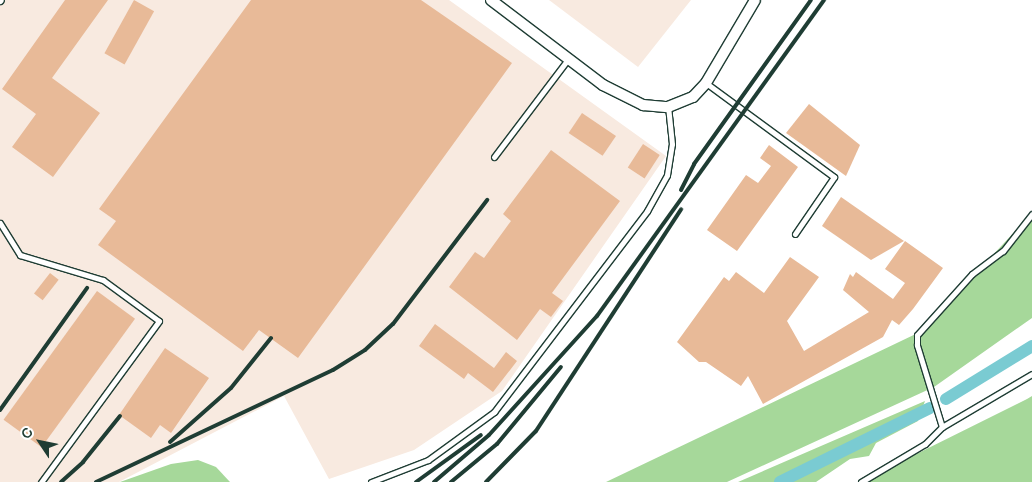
<!DOCTYPE html>
<meta charset="utf-8">
<style>
body{margin:0}
#map{position:relative;width:1032px;height:482px;overflow:hidden;background:#fff;font-family:"Balsamiq Sans",sans-serif}
div>[style]{position:absolute}
[style*='--x']{left:calc(var(--x)*1px);top:calc(var(--y)*1px);width:calc(var(--w)*1px);rotate:calc(var(--a)*1deg)}
.built>*{inset:0;background:#f8eae0}
.green>*{inset:0;background:#a6d89a}
.canal>*{height:12px;margin:-6px;padding:0 6px;transform-origin:6px;border-radius:6px;background:#7acbd2}
.building>*{inset:0;background:#e8ba98;transform-origin:0 0}
.roads{filter:drop-shadow(1px 0 #1f3d34) drop-shadow(-1px 0 #1f3d34) drop-shadow(0 1px #1f3d34) drop-shadow(0 -1px #1f3d34)}
.service>*{height:5px;margin:-2.5px;padding:0 2.5px;transform-origin:2.5px;border-radius:2.5px;background:#fff}
.minor>*{height:10px;margin:-5px;padding:0 5px;transform-origin:5px;border-radius:5px;background:#fff}
.rail>*{height:4px;margin:-2px;padding:0 2px;transform-origin:2px;border-radius:2px;background:#1f3d34}
span{translate:-50% -50%;white-space:nowrap;text-align:center;line-height:1.15;-webkit-text-stroke:4.5px #fff;paint-order:stroke}
.north{position:absolute;left:15px;top:417px;width:50px;height:50px;-webkit-text-stroke:4px #fff;paint-order:stroke;rotate:304deg;font-size:14px;font-weight:700;line-height:20px;text-align:center;color:#1f3d34}
.north::after{content:'';display:block;margin:auto;width:18px;height:22px;background:#1f3d34;clip-path:polygon(50% 0,100% 100%,50% 72%,0 100%)}
</style>
<div id="map">
<div class="built">
<div style="clip-path:polygon(0 0,449px 0,666px 156px,502px 391px,414px 450px,329px 479px,284px 396px,119px 482px,0 482px)"></div>
<div style="clip-path:polygon(549px 0,691px 0,638px 67px)"></div>
</div>
<div class="green">
<div style="clip-path:polygon(1032px 213px,1032px 318px,934px 387px,727px 482px,606px 482px,922px 331px)"></div>
<div style="clip-path:polygon(1032px 396px,1032px 482px,860px 482px,1027px 399px)"></div>
<div style="clip-path:polygon(925px 401px,918px 421px,876px 443px,869px 456px,850px 459px,816px 482px,738px 482px)"></div>
<div style="clip-path:polygon(198px 460px,216px 467px,230px 482px,120px 482px,171px 464px)"></div>
</div>
<div class="canal">
<div style="--x:946;--y:399;--w:101;--a:-31.6"></div>
<div style="--x:780;--y:482;--w:167;--a:-26.3"></div>
</div>
<div class="building">
<div style="clip-path:polygon(65px 0,108px 0,52px 78px,100px 113px,53px 177px,12px 147px,36px 114px,2px 89px)"></div>
<div style="left:134px;top:0;width:23px;height:61px;rotate:29deg"></div>
<div style="clip-path:polygon(251px 0,421px 0,512px 63px,298px 358px,259px 330px,243px 351px,98px 245px,116px 221px,99px 209px)"></div>
<div style="clip-path:polygon(809px 104px,860px 145px,846px 176px,786px 133px)"></div>
<div style="left:582px;top:113px;width:41px;height:24px;rotate:34deg"></div>
<div style="left:643px;top:144px;width:20px;height:28px;rotate:33deg"></div>
<div style="clip-path:polygon(769px 145px,798px 167px,737px 251px,707px 230px,746px 175px,758px 183px,771px 166px,760px 158px)"></div>
<div style="clip-path:polygon(551px 150px,620px 201px,552px 293px,563px 301px,551px 317px,540px 309px,517px 340px,449px 287px,475px 252px,484px 258px,511px 221px,503px 214px)"></div>
<div style="clip-path:polygon(841px 197px,904px 241px,871px 260px,822px 226px)"></div>
<div style="clip-path:polygon(905px 241px,943px 268px,913px 309px,899px 325px,892px 320px,883px 337px,763px 404px,748px 376px,741px 386px,706px 362px,699px 362px,677px 342px,724px 277px,729px 281px,736px 272px,764px 293px,790px 257px,819px 277px,787px 321px,804px 351px,869px 312px,843px 290px,850px 274px,853px 277px,856px 272px,893px 299px,905px 283px,885px 269px)"></div>
<div style="left:50px;top:273px;width:11px;height:26px;rotate:38deg"></div>
<div style="left:97px;top:291px;width:47px;height:159px;rotate:36deg"></div>
<div style="clip-path:polygon(435px 324px,494px 368px,506px 352px,517px 361px,493px 392px,468px 373px,464px 379px,419px 346px)"></div>
<div style="clip-path:polygon(165px 348px,209px 378px,171px 433px,160px 425px,151px 438px,119px 415px)"></div>
</div>
<div class="roads">
<div class="service">
<div style="--x:0;--y:1;--w:1;--a:-45"></div>
<div style="--x:706;--y:83;--w:159;--a:36.3"></div>
<div style="--x:834;--y:177;--w:69;--a:124.4"></div>
<div style="--x:494;--y:157;--w:123;--a:-52.9"></div>
<div style="--x:0;--y:223;--w:38;--a:58"></div>
<div style="--x:20;--y:255;--w:87;--a:16.8"></div>
<div style="--x:103;--y:280;--w:69;--a:36.2"></div>
<div style="--x:159;--y:321;--w:200;--a:126.2"></div>
<div style="--x:942;--y:427;--w:104;--a:-30.5"></div>
<div style="--x:371;--y:482;--w:61;--a:-21.1"></div>
<div style="--x:428;--y:460;--w:82;--a:-36"></div>
<div style="--x:494;--y:412;--w:253;--a:-52.7"></div>
<div style="--x:647;--y:211;--w:41;--a:-60.9"></div>
<div style="--x:667;--y:175;--w:31;--a:-81"></div>
<div style="--x:672;--y:144;--w:37;--a:-96"></div>
<div style="--x:861;--y:482;--w:74;--a:-30.7"></div>
<div style="--x:925;--y:444;--w:24;--a:-45"></div>
<div style="--x:942;--y:427;--w:86;--a:-107"></div>
<div style="--x:917;--y:345;--w:10;--a:-90"></div>
<div style="--x:917;--y:335;--w:82;--a:-48"></div>
<div style="--x:972;--y:274;--w:39;--a:-37"></div>
<div style="--x:1003;--y:251;--w:47;--a:-51.9"></div>
</div>
<div class="minor">
<div style="--x:491;--y:0;--w:141;--a:37.2"></div>
<div style="--x:603;--y:85;--w:45;--a:26.6"></div>
<div style="--x:643;--y:105;--w:25;--a:5"></div>
<div style="--x:668;--y:107;--w:27;--a:-22"></div>
<div style="--x:693;--y:97;--w:19;--a:-47"></div>
<div style="--x:706;--y:83;--w:96;--a:-59.4"></div>
</div>
</div>
<div class="rail">
<div style="--x:681;--y:190;--w:29;--a:-63"></div>
<div style="--x:694;--y:164;--w:201;--a:-54.5"></div>
<div style="--x:0;--y:410;--w:150;--a:-54.5"></div>
<div style="--x:170;--y:442;--w:81;--a:-41.5"></div>
<div style="--x:231;--y:388;--w:64;--a:-51.3"></div>
<div style="--x:61;--y:482;--w:30;--a:-42"></div>
<div style="--x:83;--y:462;--w:59;--a:-51.2"></div>
<div style="--x:96;--y:482;--w:262;--a:-25.3"></div>
<div style="--x:333;--y:370;--w:38;--a:-32"></div>
<div style="--x:365;--y:350;--w:38;--a:-43"></div>
<div style="--x:393;--y:324;--w:156;--a:-52.8"></div>
<div style="--x:416;--y:482;--w:80;--a:-35.9"></div>
<div style="--x:434;--y:482;--w:72;--a:-40.5"></div>
<div style="--x:489;--y:435;--w:161;--a:-47.8"></div>
<div style="--x:597;--y:316;--w:389;--a:-54.3"></div>
<div style="--x:451;--y:482;--w:60;--a:-39.6"></div>
<div style="--x:497;--y:444;--w:100;--a:-50.3"></div>
<div style="--x:486;--y:482;--w:71;--a:-45.6"></div>
<div style="--x:536;--y:431;--w:265;--a:-56.8"></div>
</div>
<div class="north">С</div>
</div>
